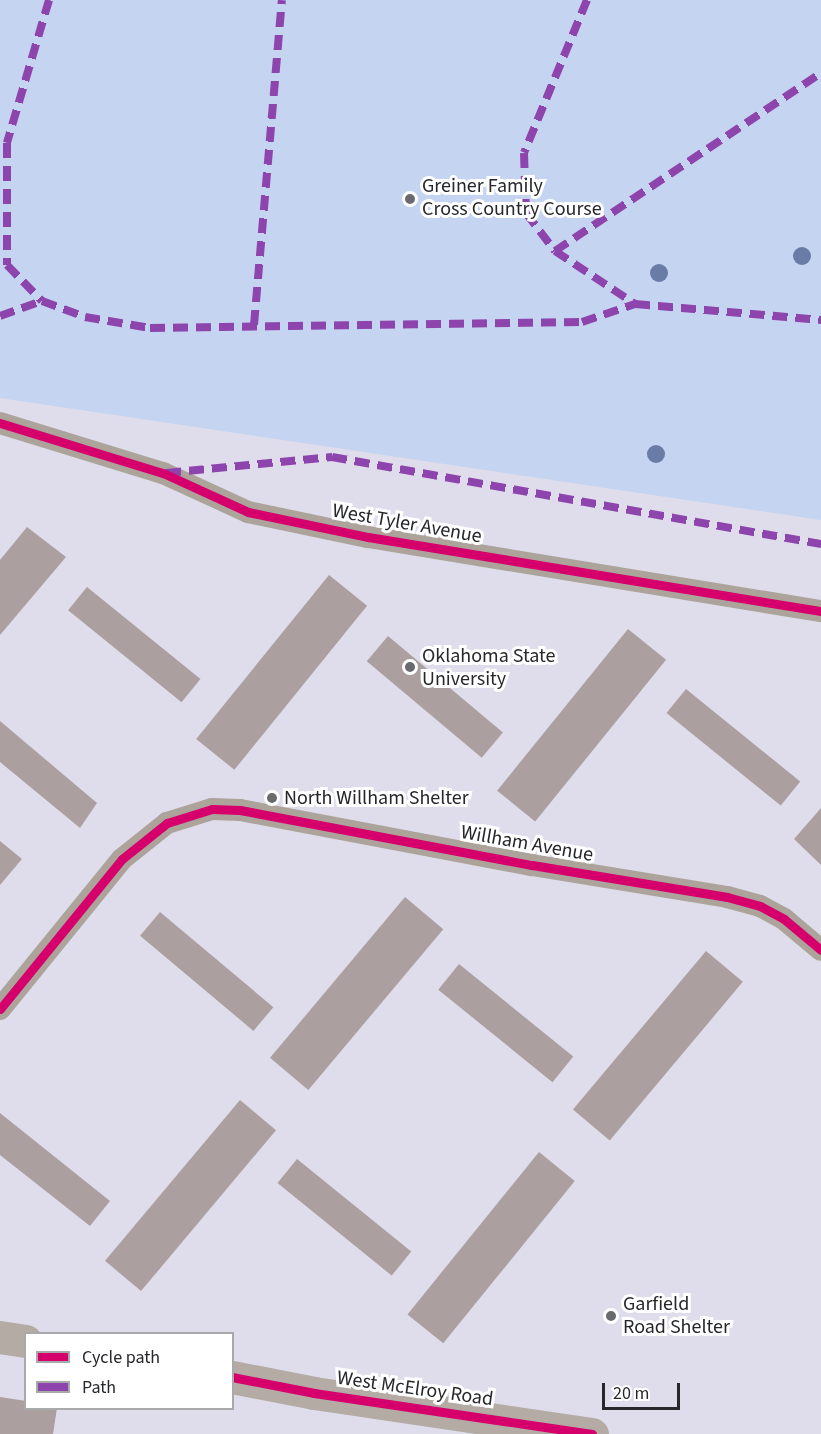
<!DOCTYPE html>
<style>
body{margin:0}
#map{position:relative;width:821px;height:1434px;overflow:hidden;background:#e2e5ea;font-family:"Source Sans 3",sans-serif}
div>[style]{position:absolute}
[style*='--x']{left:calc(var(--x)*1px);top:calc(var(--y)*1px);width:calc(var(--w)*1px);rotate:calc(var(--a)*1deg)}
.education>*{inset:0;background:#dfddeb}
.green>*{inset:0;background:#c5d4f0}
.building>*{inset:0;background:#ac9fa0;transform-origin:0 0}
.street>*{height:22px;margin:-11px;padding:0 11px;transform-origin:11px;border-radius:11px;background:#aca49b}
.secondary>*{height:33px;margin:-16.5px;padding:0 16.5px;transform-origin:16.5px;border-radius:16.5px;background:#b3aba4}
.quiet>*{height:8px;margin-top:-4px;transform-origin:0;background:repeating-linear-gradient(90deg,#8e44ad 0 15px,transparent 0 23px)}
.cycleway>*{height:9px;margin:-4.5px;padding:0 4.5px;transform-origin:4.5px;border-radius:4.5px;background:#d6006c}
.trees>*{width:18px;height:18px;margin:-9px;border-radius:50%;background:#697ca5}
.dots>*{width:16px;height:16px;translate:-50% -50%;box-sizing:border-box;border:3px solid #fff;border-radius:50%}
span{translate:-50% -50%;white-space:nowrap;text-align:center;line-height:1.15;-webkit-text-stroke:6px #fff;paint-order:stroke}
.poi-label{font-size:20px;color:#26272b}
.left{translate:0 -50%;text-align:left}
.street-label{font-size:20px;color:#26272b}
.legend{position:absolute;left:24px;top:1332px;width:210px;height:78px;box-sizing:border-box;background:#fff;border:2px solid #a8a9aa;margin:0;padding:8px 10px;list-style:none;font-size:18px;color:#26272b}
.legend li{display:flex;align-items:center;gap:12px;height:30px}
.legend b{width:30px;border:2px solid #a8a9aa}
.scale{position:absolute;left:602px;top:1383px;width:78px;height:27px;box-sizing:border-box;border:3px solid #26272b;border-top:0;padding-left:8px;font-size:18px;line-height:21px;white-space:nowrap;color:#26272b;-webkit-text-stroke:4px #fff;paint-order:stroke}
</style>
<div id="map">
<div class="education">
<div style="clip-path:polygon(evenodd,0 0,821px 0,821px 1434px,0 1434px,0 0,26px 1334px,232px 1334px,232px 1408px,26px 1408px,26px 1334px)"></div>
</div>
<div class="green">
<div style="clip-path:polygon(0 0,821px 0,821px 520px,0 398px)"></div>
</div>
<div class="building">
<div style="clip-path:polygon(27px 527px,66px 557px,0 635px,0 560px)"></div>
<div style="left:329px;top:575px;width:49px;height:211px;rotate:39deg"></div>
<div style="left:87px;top:587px;width:146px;height:30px;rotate:39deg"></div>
<div style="left:628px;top:629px;width:49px;height:208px;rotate:39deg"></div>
<div style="left:388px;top:636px;width:150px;height:33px;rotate:40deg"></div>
<div style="left:686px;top:689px;width:147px;height:31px;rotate:39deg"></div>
<div style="clip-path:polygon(0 721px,97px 803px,80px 828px,0 762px)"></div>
<div style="clip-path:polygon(821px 808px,821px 865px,794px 839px)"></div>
<div style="clip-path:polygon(0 841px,22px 859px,0 885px)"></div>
<div style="left:405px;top:897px;width:50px;height:210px;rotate:40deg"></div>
<div style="left:160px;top:912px;width:148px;height:31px;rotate:40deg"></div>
<div style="left:706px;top:951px;width:48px;height:207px;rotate:40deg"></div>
<div style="left:459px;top:964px;width:147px;height:33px;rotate:39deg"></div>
<div style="left:240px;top:1100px;width:47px;height:210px;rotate:40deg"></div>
<div style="clip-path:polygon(0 1113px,110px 1201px,90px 1226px,0 1155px)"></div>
<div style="left:539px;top:1152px;width:46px;height:209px;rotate:39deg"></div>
<div style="left:297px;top:1159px;width:147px;height:31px;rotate:39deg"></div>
<div style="clip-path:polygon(0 1397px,26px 1401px,26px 1408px,57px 1408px,53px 1434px,0 1434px)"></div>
</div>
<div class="street">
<div style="--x:0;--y:423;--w:170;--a:17.1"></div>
<div style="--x:163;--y:473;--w:94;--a:24.6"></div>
<div style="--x:248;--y:512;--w:123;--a:11.8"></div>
<div style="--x:368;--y:537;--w:459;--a:9.3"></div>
<div style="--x:0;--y:1009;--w:193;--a:-50.9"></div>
<div style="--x:122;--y:859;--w:58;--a:-38.7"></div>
<div style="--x:167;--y:823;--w:47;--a:-17.3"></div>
<div style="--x:212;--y:809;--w:28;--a:2"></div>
<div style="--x:240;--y:810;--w:297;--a:10.7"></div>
<div style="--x:532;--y:865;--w:198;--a:9.3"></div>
<div style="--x:727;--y:897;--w:34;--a:15"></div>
<div style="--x:760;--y:906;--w:27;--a:28"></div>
<div style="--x:784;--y:919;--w:48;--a:40"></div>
</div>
<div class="secondary">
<div style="--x:0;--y:1337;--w:26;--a:9"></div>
<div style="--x:232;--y:1377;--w:84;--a:11"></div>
<div style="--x:314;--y:1393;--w:281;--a:8.4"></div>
</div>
<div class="quiet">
<div style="--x:49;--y:0;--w:149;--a:106.4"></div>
<div style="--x:7;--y:143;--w:122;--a:90"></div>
<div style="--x:7;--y:265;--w:50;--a:45.8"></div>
<div style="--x:42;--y:301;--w:46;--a:20.4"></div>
<div style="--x:85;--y:317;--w:66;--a:9.6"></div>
<div style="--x:150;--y:328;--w:432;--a:-0.8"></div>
<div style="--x:582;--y:322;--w:56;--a:-18.8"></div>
<div style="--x:635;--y:304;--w:187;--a:4.9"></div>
<div style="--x:587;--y:0;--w:165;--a:112.4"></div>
<div style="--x:524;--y:153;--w:60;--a:88.1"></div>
<div style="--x:526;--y:213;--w:48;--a:52.7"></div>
<div style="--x:555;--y:251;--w:96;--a:33.5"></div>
<div style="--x:555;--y:251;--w:320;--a:-33.8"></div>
<div style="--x:0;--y:316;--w:45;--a:-19.7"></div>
<div style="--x:254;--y:325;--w:326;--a:-85.1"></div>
<div style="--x:166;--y:473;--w:167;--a:-5.5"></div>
<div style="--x:332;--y:457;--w:497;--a:10.1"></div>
</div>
<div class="cycleway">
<div style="--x:0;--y:423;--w:170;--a:17.1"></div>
<div style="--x:163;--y:473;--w:94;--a:24.6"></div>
<div style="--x:248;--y:512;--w:123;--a:11.8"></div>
<div style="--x:368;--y:537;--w:459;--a:9.3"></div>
<div style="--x:0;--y:1009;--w:193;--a:-50.9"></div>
<div style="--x:122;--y:859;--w:58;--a:-38.7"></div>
<div style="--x:167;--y:823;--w:47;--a:-17.3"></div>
<div style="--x:212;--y:809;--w:28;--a:2"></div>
<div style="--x:240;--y:810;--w:297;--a:10.7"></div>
<div style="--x:532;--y:865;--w:198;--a:9.3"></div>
<div style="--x:727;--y:897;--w:34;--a:15"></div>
<div style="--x:760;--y:906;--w:27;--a:28"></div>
<div style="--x:784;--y:919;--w:48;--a:40"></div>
<div style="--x:232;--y:1377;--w:84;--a:11"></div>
<div style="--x:314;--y:1393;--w:281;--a:8.4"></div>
</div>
<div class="trees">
<div style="left:802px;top:256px"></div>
<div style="left:659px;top:273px"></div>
<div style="left:656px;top:454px"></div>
</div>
<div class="dots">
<div style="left:410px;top:199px;background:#686a6e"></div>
<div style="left:410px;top:667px;background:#686a6e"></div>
<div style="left:272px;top:798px;background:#686a6e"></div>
<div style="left:611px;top:1316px;background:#686a6e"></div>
</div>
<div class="poi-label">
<span class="left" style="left:422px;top:198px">Greiner Family<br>Cross Country Course</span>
<span class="left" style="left:422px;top:668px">Oklahoma State<br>University</span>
<span class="left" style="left:284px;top:798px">North Willham Shelter</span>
<span class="left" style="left:623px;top:1316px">Garfield<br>Road Shelter</span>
</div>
<div class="street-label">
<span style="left:407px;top:524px;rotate:10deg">West Tyler Avenue</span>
<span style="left:527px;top:844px;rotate:10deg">Willham Avenue</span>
<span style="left:415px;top:1389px;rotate:8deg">West McElroy Road</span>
</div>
<ul class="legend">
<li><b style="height:8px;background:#d6006c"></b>Cycle path</li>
<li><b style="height:8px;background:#8e44ad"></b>Path</li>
</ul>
<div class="scale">20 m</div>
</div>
